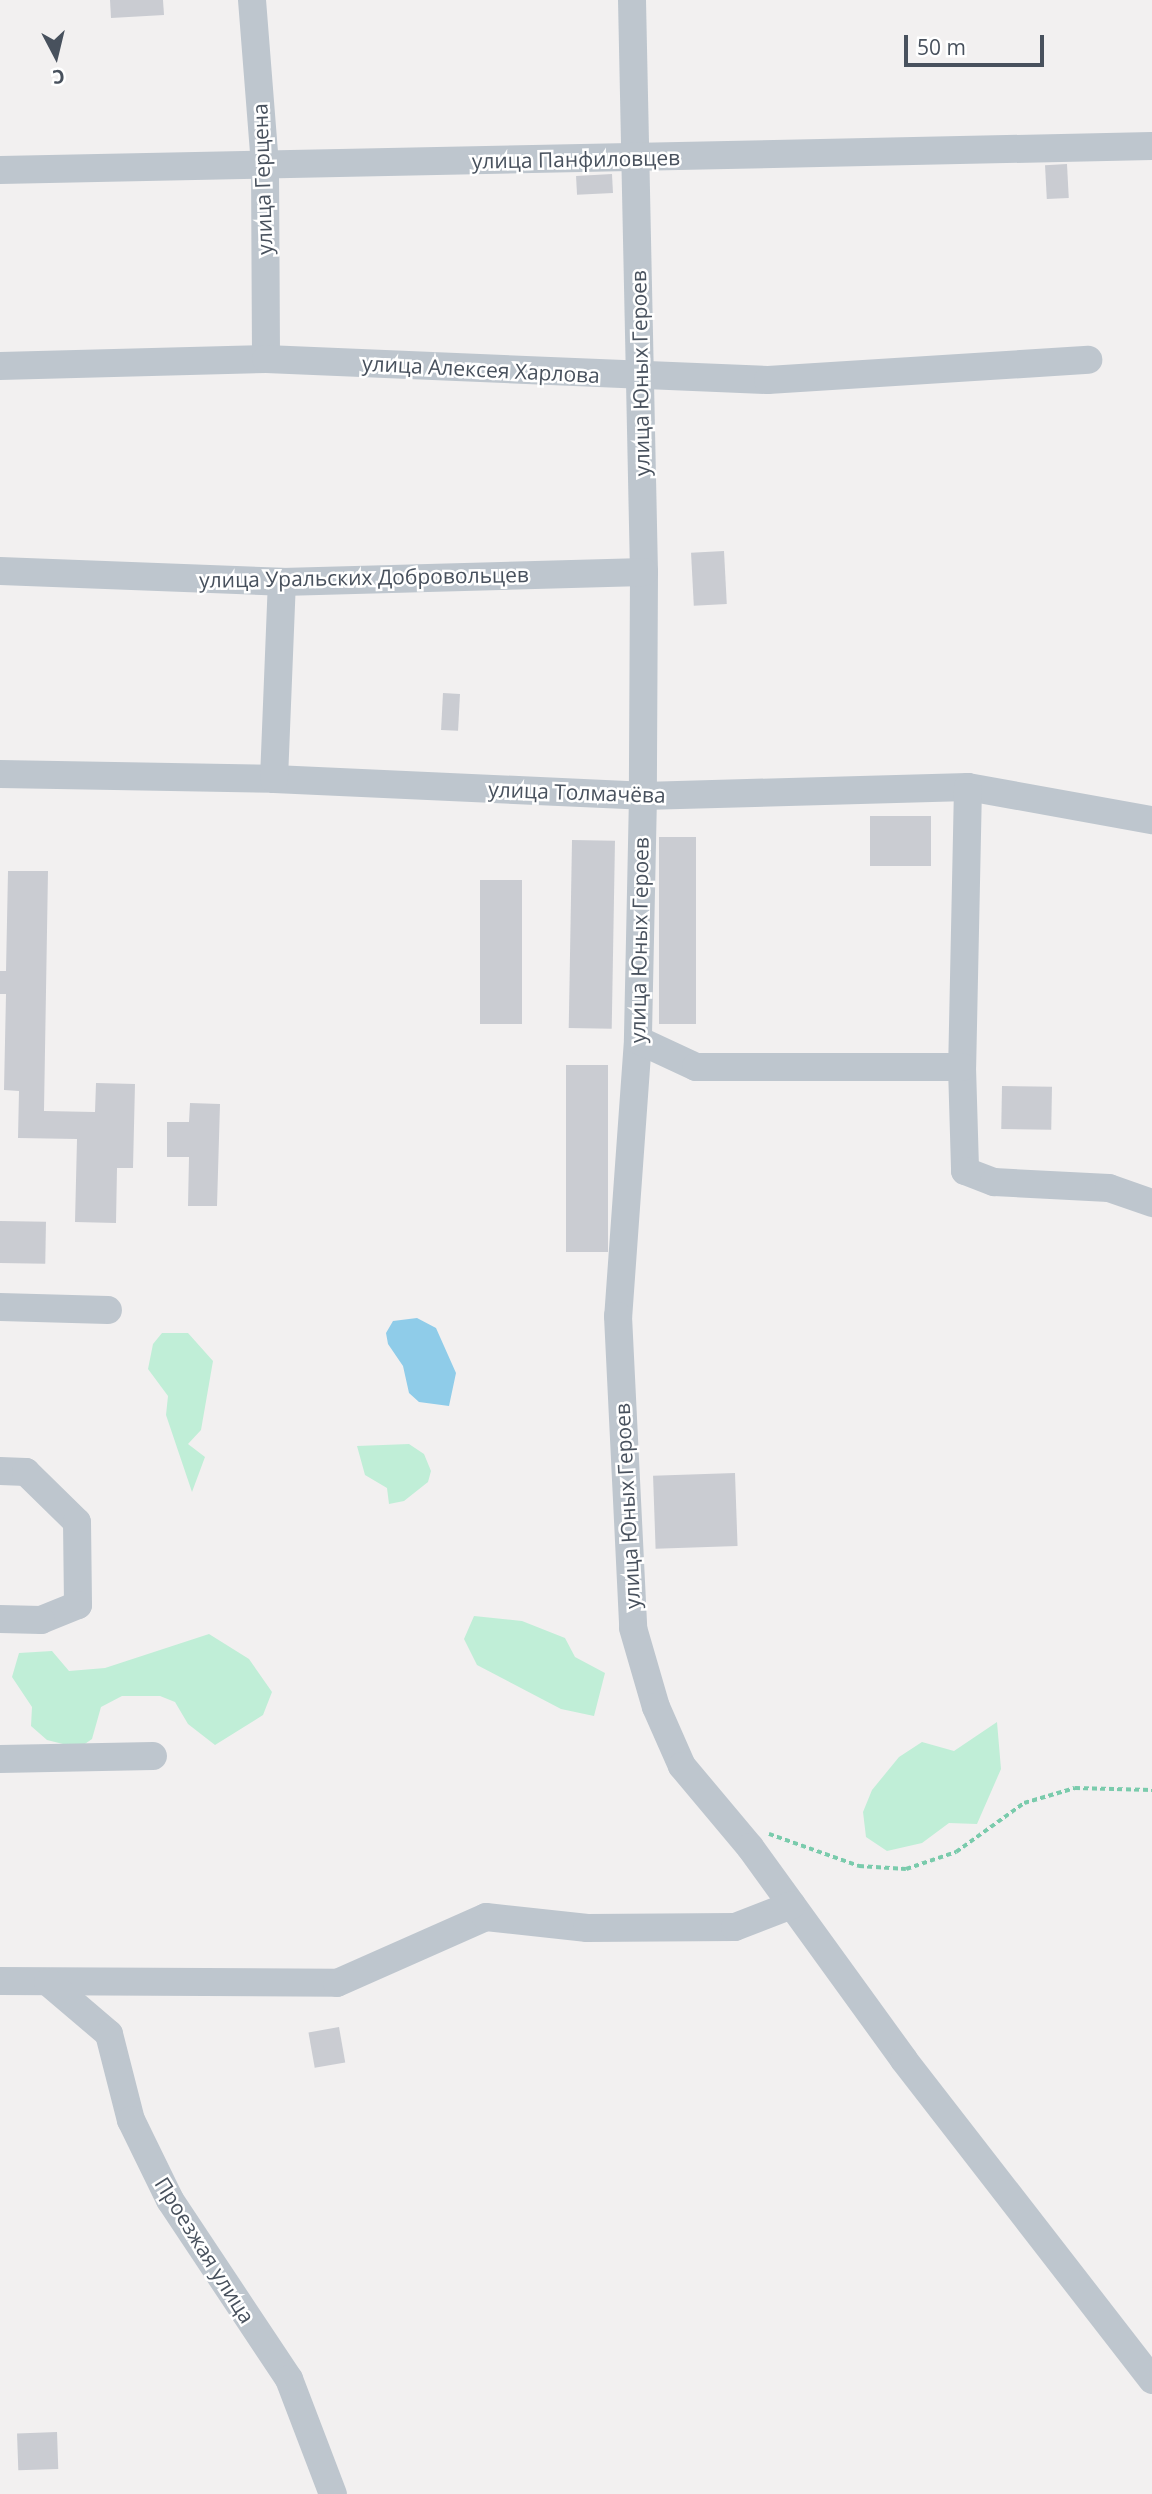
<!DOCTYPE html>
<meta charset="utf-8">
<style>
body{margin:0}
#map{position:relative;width:1152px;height:2494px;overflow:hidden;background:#f2f0f0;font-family:"Open Sans",sans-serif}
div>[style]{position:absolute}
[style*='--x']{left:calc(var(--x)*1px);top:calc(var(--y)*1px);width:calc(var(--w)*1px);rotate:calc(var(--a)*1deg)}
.green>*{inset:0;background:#c0eed7}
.water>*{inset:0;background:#8fcce9}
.building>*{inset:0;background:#caccd2;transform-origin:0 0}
.path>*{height:3.5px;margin-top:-1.75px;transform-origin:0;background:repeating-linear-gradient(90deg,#7acbac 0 5px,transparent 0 8.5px)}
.minor>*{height:28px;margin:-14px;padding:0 14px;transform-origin:14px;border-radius:14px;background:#bec6ce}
span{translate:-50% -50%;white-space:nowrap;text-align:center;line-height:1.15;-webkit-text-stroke:5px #fff;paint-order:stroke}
.street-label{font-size:21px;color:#48515d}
.north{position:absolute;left:21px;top:21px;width:70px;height:70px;-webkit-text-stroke:5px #fff;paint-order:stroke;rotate:173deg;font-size:19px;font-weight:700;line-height:28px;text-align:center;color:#48515d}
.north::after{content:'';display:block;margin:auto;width:24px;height:32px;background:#48515d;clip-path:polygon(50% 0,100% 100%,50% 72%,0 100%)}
.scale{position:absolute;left:904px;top:35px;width:140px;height:32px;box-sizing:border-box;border:4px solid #48515d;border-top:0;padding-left:9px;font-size:21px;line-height:24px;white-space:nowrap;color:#48515d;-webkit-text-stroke:5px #fff;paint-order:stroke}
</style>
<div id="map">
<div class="green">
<div style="clip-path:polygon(162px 1333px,188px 1333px,213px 1361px,201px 1430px,188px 1444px,205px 1457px,192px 1492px,166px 1415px,168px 1396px,148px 1369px,153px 1344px)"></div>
<div style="clip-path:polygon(409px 1444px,424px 1454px,431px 1471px,428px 1482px,404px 1501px,389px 1504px,387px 1488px,365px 1475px,357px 1446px)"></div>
<div style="clip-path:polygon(474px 1616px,522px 1621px,565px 1638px,575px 1657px,605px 1673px,594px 1716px,561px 1709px,477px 1665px,464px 1639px)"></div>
<div style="clip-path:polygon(209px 1634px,249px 1659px,272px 1692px,263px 1715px,215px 1745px,188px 1724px,175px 1702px,160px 1696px,122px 1696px,101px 1707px,92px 1739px,79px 1748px,47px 1740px,31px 1726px,32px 1707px,12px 1677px,19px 1653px,52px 1651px,69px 1671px,105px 1668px)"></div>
<div style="clip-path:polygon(997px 1722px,1001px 1769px,977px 1824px,949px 1823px,922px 1843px,887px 1851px,866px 1837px,863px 1812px,872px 1790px,899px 1757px,922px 1742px,954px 1751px)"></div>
</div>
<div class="water">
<div style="clip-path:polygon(417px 1318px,436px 1328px,456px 1373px,449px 1406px,419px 1402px,409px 1393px,403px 1366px,388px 1344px,386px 1333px,393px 1321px)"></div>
</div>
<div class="building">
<div style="clip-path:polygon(110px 0,163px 0,164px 15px,111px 18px)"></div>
<div style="left:1067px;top:164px;width:34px;height:22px;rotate:87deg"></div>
<div style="left:612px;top:174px;width:19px;height:36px;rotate:87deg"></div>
<div style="left:724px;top:551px;width:53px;height:33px;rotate:87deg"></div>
<div style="left:443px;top:693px;width:17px;height:37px;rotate:3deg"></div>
<div style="left:870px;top:816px;width:61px;height:50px"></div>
<div style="left:659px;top:837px;width:37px;height:187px"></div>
<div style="left:572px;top:840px;width:43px;height:188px;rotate:1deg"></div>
<div style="clip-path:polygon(8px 871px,48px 871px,44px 1111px,95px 1112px,96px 1083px,135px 1084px,133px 1168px,117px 1168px,116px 1223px,75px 1222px,77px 1139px,18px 1138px,19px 1091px,4px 1090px,6px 994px,0 994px,0 971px,6px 971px)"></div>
<div style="left:480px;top:880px;width:42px;height:144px"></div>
<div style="left:566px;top:1065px;width:42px;height:187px"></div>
<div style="left:1002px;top:1086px;width:50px;height:43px;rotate:1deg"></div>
<div style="clip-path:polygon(190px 1103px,220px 1104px,217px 1206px,188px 1206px,189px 1157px,167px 1157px,167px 1122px,189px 1122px)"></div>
<div style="left:0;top:1221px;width:46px;height:42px;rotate:1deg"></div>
<div style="left:735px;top:1473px;width:73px;height:82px;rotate:88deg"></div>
<div style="left:339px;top:2027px;width:36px;height:31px;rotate:80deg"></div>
<div style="left:57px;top:2432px;width:37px;height:40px;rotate:88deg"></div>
</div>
<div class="path">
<div style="--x:769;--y:1834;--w:96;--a:19.6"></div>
<div style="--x:859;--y:1866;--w:47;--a:3.7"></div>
<div style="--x:906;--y:1869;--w:53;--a:-18.8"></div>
<div style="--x:956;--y:1852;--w:84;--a:-35.8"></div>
<div style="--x:1024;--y:1803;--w:53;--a:-16.4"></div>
<div style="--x:1075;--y:1788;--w:77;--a:1.5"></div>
</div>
<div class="minor">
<div style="--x:252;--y:0;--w:166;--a:85.5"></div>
<div style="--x:265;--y:165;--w:194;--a:89.7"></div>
<div style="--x:632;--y:0;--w:572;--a:88.8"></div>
<div style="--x:644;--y:572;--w:224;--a:90.3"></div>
<div style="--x:643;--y:796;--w:244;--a:91.2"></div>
<div style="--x:638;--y:1040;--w:277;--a:94.1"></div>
<div style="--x:618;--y:1316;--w:312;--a:87.2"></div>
<div style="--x:633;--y:1628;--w:82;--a:73.8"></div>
<div style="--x:656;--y:1707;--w:64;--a:66.2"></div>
<div style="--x:682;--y:1766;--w:106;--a:50"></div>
<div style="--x:750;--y:1847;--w:263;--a:54.1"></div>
<div style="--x:904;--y:2060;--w:405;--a:52.2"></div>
<div style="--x:0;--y:170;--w:1152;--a:-1.19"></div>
<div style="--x:0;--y:366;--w:266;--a:-1.5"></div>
<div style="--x:266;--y:359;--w:502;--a:2.4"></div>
<div style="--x:768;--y:380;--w:321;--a:-3.6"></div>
<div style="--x:0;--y:571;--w:282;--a:2.2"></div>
<div style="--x:282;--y:582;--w:362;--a:-1.6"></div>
<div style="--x:0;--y:774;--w:274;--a:1"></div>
<div style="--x:274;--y:779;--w:369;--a:2.6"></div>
<div style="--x:643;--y:796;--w:325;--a:-1.6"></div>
<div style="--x:968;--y:787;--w:187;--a:10.2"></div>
<div style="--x:274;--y:779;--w:197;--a:-87.7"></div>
<div style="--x:968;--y:787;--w:280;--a:91.2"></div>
<div style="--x:962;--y:1067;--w:104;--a:88.3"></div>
<div style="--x:965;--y:1171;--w:31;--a:21"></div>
<div style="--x:994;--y:1182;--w:115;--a:3"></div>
<div style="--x:1109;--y:1188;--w:46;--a:19.2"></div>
<div style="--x:638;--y:1040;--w:64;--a:25"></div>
<div style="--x:696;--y:1067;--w:266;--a:0"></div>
<div style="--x:0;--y:1307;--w:108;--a:1.6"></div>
<div style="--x:0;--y:1471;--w:26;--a:2"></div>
<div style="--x:26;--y:1472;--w:71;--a:44.4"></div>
<div style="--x:77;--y:1522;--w:83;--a:89.3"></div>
<div style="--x:78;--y:1605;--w:40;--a:158"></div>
<div style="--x:41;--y:1620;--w:41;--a:-178.6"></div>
<div style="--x:0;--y:1759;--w:153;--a:-1.1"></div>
<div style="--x:0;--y:1981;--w:337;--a:0.3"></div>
<div style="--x:337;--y:1983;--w:163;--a:-23.9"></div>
<div style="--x:486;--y:1917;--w:102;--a:6.2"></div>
<div style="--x:587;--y:1928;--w:148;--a:-0.4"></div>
<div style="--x:735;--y:1927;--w:61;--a:-21.1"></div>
<div style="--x:48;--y:1982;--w:80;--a:40.4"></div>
<div style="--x:109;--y:2034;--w:89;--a:75.7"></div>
<div style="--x:131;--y:2120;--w:89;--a:64"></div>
<div style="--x:170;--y:2200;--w:215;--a:56.4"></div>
<div style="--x:289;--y:2379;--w:123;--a:69.1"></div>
</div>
<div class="street-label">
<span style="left:576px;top:159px;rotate:-1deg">улица Панфиловцев</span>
<span style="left:262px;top:179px;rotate:-92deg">улица Герцена</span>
<span style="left:481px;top:369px;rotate:3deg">улица Алексея Харлова</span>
<span style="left:640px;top:373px;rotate:-91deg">улица Юных Героев</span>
<span style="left:364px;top:577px;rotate:-1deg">улица Уральских Добровольцев</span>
<span style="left:577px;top:792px;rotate:2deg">улица Толмачёва</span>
<span style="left:639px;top:940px;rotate:-89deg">улица Юных Героев</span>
<span style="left:627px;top:1506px;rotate:-93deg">улица Юных Героев</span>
<span style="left:205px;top:2250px;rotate:58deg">Проезжая улица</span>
</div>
<div class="north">С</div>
<div class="scale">50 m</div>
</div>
